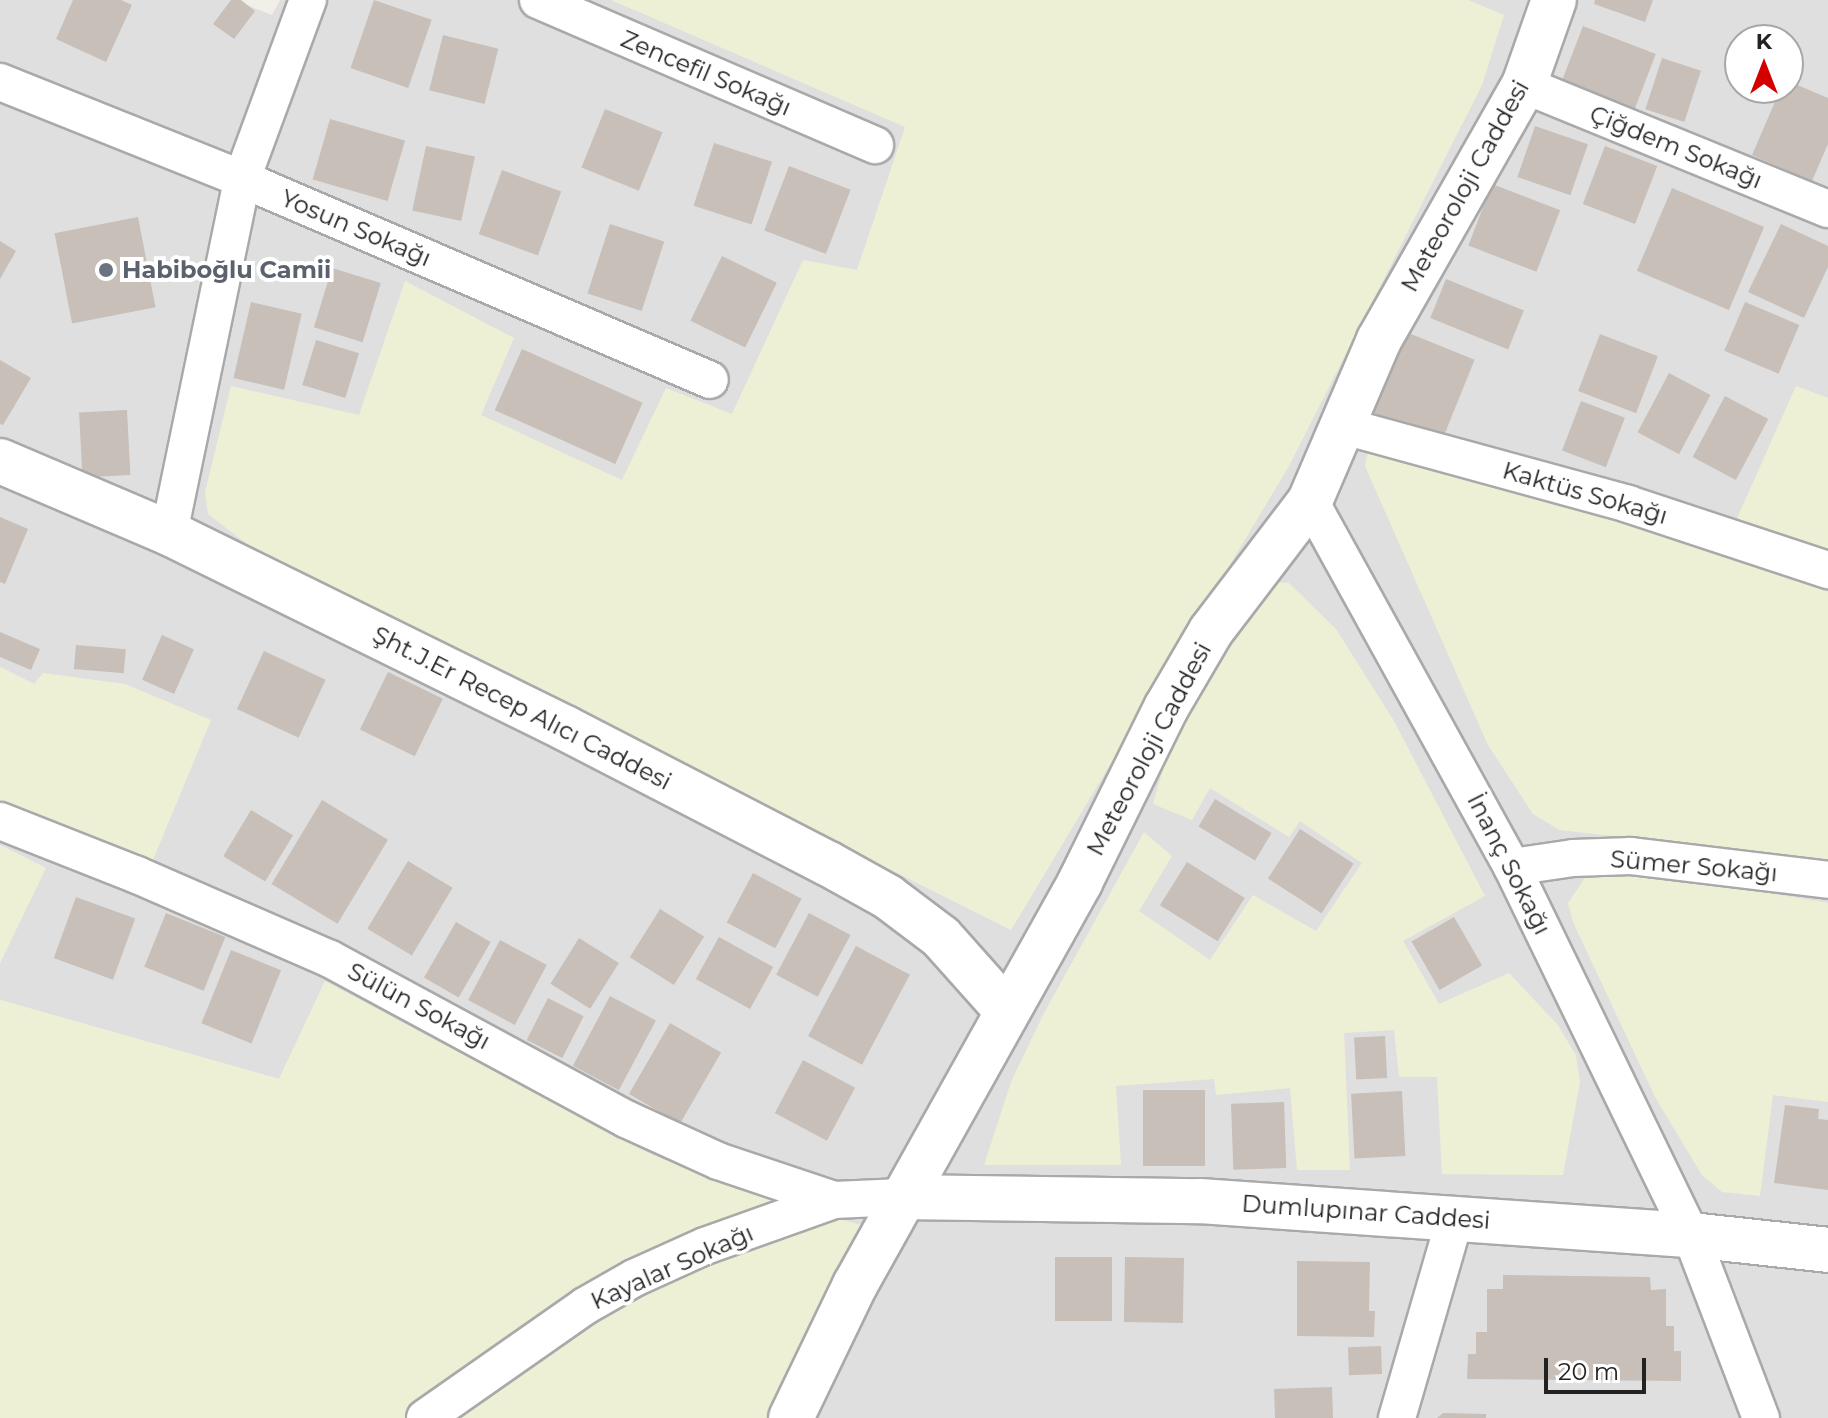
<!DOCTYPE html>
<meta charset="utf-8">
<style>
body{margin:0}
#map{position:relative;width:1828px;height:1418px;overflow:hidden;background:#f2efe9;font-family:Montserrat,sans-serif}
div>[style]{position:absolute}
[style*='--x']{left:calc(var(--x)*1px);top:calc(var(--y)*1px);width:calc(var(--w)*1px);rotate:calc(var(--a)*1deg)}
.residential>*{inset:0;background:#e0dfdf}
.farmland>*{inset:0;background:#eef0d5}
.building>*{inset:0;background:#c7bfb8;transform-origin:0 0}
.roads{filter:drop-shadow(2px 0 #a9a9a9) drop-shadow(-2px 0 #a9a9a9) drop-shadow(0 2px #a9a9a9) drop-shadow(0 -2px #a9a9a9)}
.minor>*{height:36px;margin:-18px;padding:0 18px;transform-origin:18px;border-radius:18px;background:#fff}
.tertiary>*{height:44px;margin:-22px;padding:0 22px;transform-origin:22px;border-radius:22px;background:#fff}
.dots>*{width:22px;height:22px;translate:-50% -50%;box-sizing:border-box;border:4px solid #fff;border-radius:50%}
span{translate:-50% -50%;white-space:nowrap;text-align:center;line-height:1.15;-webkit-text-stroke:8px #fff;paint-order:stroke}
.street-label{font-size:24px;color:#222}
.worship-label{font-size:24px;color:#5b616d;font-weight:700}
.left{translate:0 -50%;text-align:left}
.north{position:absolute;left:1724px;top:24px;width:80px;height:80px;box-sizing:border-box;background:#fff;border:2px solid #a7a7a7;border-radius:50%;rotate:0deg;font-size:22px;font-weight:700;line-height:32px;text-align:center;color:#222}
.north::after{content:'';display:block;margin:auto;width:28px;height:36px;background:#d40000;clip-path:polygon(50% 0,100% 100%,50% 72%,0 100%)}
.scale{position:absolute;left:1544px;top:1358px;width:102px;height:36px;box-sizing:border-box;border:4px solid #222;border-top:0;padding-left:10px;font-size:24px;line-height:28px;white-space:nowrap;color:#222;-webkit-text-stroke:6px #fff;paint-order:stroke}
</style>
<div id="map">
<div class="residential">
<div style="clip-path:polygon(evenodd,0 0,233px 0,272px 15px,280px 0,1828px 0,1828px 1418px,770px 1418px,734px 1188px,648px 1153px,325px 982px,279px 1079px,0 1000px,0 963px,45px 868px,0 845px,0 801px,76px 835px,34px 684px,0 667px,0 0,1740px 40px,1788px 40px,1788px 88px,1740px 88px,1740px 40px)"></div>
</div>
<div class="farmland">
<div style="clip-path:polygon(611px 0,1468px 0,1504px 15px,1482px 85px,1289px 466px,1011px 930px,260px 554px,208px 514px,205px 492px,231px 386px,359px 415px,405px 281px,514px 338px,481px 415px,622px 480px,666px 388px,732px 414px,803px 260px,857px 270px,905px 127px)"></div>
<div style="clip-path:polygon(1796px 386px,1828px 398px,1828px 558px,1734px 525px)"></div>
<div style="clip-path:polygon(1379px 448px,1828px 581px,1828px 861px,1560px 830px,1533px 814px,1488px 745px,1365px 466px,1369px 449px)"></div>
<div style="clip-path:polygon(1264px 581px,1289px 583px,1336px 629px,1394px 721px,1485px 896px,1403px 941px,1439px 1004px,1509px 973px,1557px 1024px,1576px 1055px,1580px 1082px,1563px 1175px,1442px 1174px,1437px 1077px,1399px 1077px,1394px 1030px,1344px 1033px,1350px 1170px,1297px 1170px,1290px 1088px,1216px 1095px,1214px 1079px,1116px 1086px,1121px 1165px,984px 1165px,1011px 1082px,1043px 1015px,1144px 832px,1172px 856px,1139px 911px,1210px 960px,1253px 895px,1316px 931px,1362px 863px,1300px 821px,1289px 837px,1210px 788px,1192px 820px,1153px 804px,1179px 712px)"></div>
<div style="clip-path:polygon(0 667px,34px 684px,43px 673px,125px 684px,211px 720px,153px 860px,76px 835px,0 801px)"></div>
<div style="clip-path:polygon(0 845px,46px 868px,0 963px)"></div>
<div style="clip-path:polygon(1625px 868px,1828px 903px,1828px 1102px,1773px 1095px,1760px 1196px,1722px 1192px,1702px 1175px,1655px 1097px,1573px 922px,1568px 903px,1587px 875px)"></div>
<div style="clip-path:polygon(325px 981px,648px 1153px,734px 1188px,864px 1226px,770px 1418px,0 1418px,0 1000px,279px 1079px)"></div>
</div>
<div class="building">
<div style="clip-path:polygon(73px 0,121px 0,132px 5px,106px 62px,56px 39px)"></div>
<div style="clip-path:polygon(231px 0,241px 0,255px 11px,234px 39px,213px 24px)"></div>
<div style="left:374px;top:0;width:61px;height:72px;rotate:19deg"></div>
<div style="clip-path:polygon(1595px 0,1653px 0,1645px 22px,1594px 4px)"></div>
<div style="left:1583px;top:26px;width:78px;height:59px;rotate:21deg"></div>
<div style="left:443px;top:35px;width:57px;height:57px;rotate:14deg"></div>
<div style="left:1662px;top:58px;width:41px;height:54px;rotate:18deg"></div>
<div style="clip-path:polygon(1788px 81px,1828px 98px,1828px 144px,1812px 181px,1752px 155px,1781px 88px,1788px 88px)"></div>
<div style="left:605px;top:109px;width:62px;height:63px;rotate:22deg"></div>
<div style="left:330px;top:119px;width:78px;height:63px;rotate:16deg"></div>
<div style="left:1535px;top:126px;width:56px;height:54px;rotate:19deg"></div>
<div style="left:714px;top:143px;width:61px;height:66px;rotate:18deg"></div>
<div style="left:426px;top:146px;width:50px;height:66px;rotate:12deg"></div>
<div style="left:1605px;top:146px;width:56px;height:62px;rotate:21deg"></div>
<div style="left:789px;top:166px;width:66px;height:69px;rotate:21deg"></div>
<div style="left:502px;top:170px;width:63px;height:68px;rotate:20deg"></div>
<div style="left:1492px;top:184px;width:73px;height:66px;rotate:21deg"></div>
<div style="left:1672px;top:188px;width:100px;height:90px;rotate:23deg"></div>
<div style="left:138px;top:217px;width:92px;height:85px;rotate:79deg"></div>
<div style="left:610px;top:224px;width:57px;height:73px;rotate:18deg"></div>
<div style="clip-path:polygon(1781px 224px,1828px 246px,1828px 267px,1804px 318px,1748px 292px)"></div>
<div style="clip-path:polygon(0 241px,16px 251px,0 279px)"></div>
<div style="left:722px;top:256px;width:61px;height:72px;rotate:26deg"></div>
<div style="left:332px;top:268px;width:51px;height:62px;rotate:17deg"></div>
<div style="left:1446px;top:279px;width:84px;height:42px;rotate:22deg"></div>
<div style="left:251px;top:302px;width:52px;height:78px;rotate:13deg"></div>
<div style="left:1745px;top:302px;width:59px;height:53px;rotate:23deg"></div>
<div style="left:1406px;top:332px;width:74px;height:87px;rotate:22deg"></div>
<div style="left:1600px;top:334px;width:62px;height:61px;rotate:21deg"></div>
<div style="left:316px;top:340px;width:45px;height:47px;rotate:17deg"></div>
<div style="left:522px;top:349px;width:132px;height:67px;rotate:24deg"></div>
<div style="clip-path:polygon(0 360px,31px 378px,3px 425px,0 424px)"></div>
<div style="left:1669px;top:373px;width:47px;height:67px;rotate:28deg"></div>
<div style="left:1725px;top:396px;width:49px;height:69px;rotate:28deg"></div>
<div style="left:1581px;top:401px;width:47px;height:53px;rotate:21deg"></div>
<div style="left:127px;top:410px;width:65px;height:48px;rotate:87deg"></div>
<div style="clip-path:polygon(0 517px,28px 529px,5px 584px,0 582px)"></div>
<div style="clip-path:polygon(0 632px,40px 649px,31px 670px,0 657px)"></div>
<div style="left:162px;top:635px;width:35px;height:49px;rotate:24deg"></div>
<div style="left:76px;top:645px;width:50px;height:24px;rotate:5deg"></div>
<div style="left:264px;top:651px;width:68px;height:64px;rotate:25deg"></div>
<div style="left:388px;top:672px;width:61px;height:64px;rotate:26deg"></div>
<div style="left:1215px;top:799px;width:66px;height:32px;rotate:31deg"></div>
<div style="left:322px;top:800px;width:77px;height:98px;rotate:31deg"></div>
<div style="left:251px;top:810px;width:49px;height:54px;rotate:31deg"></div>
<div style="left:1300px;top:829px;width:64px;height:59px;rotate:33deg"></div>
<div style="left:408px;top:861px;width:52px;height:79px;rotate:31deg"></div>
<div style="left:1187px;top:862px;width:68px;height:51px;rotate:32deg"></div>
<div style="left:753px;top:873px;width:55px;height:56px;rotate:28deg"></div>
<div style="left:76px;top:897px;width:63px;height:65px;rotate:20deg"></div>
<div style="left:660px;top:909px;width:52px;height:57px;rotate:32deg"></div>
<div style="left:166px;top:913px;width:64px;height:58px;rotate:22deg"></div>
<div style="left:809px;top:913px;width:47px;height:70px;rotate:28deg"></div>
<div style="left:1454px;top:917px;width:56px;height:49px;rotate:60deg"></div>
<div style="left:456px;top:922px;width:40px;height:64px;rotate:30deg"></div>
<div style="left:719px;top:937px;width:62px;height:48px;rotate:29deg"></div>
<div style="left:579px;top:938px;width:47px;height:54px;rotate:32deg"></div>
<div style="left:500px;top:940px;width:53px;height:68px;rotate:28deg"></div>
<div style="left:856px;top:946px;width:61px;height:102px;rotate:28deg"></div>
<div style="left:231px;top:950px;width:54px;height:79px;rotate:22deg"></div>
<div style="left:610px;top:996px;width:52px;height:79px;rotate:28deg"></div>
<div style="left:548px;top:998px;width:40px;height:47px;rotate:27deg"></div>
<div style="left:670px;top:1023px;width:59px;height:82px;rotate:30deg"></div>
<div style="left:1385px;top:1036px;width:42px;height:31px;rotate:87deg"></div>
<div style="left:803px;top:1060px;width:59px;height:60px;rotate:28deg"></div>
<div style="left:1143px;top:1090px;width:62px;height:76px"></div>
<div style="left:1402px;top:1091px;width:65px;height:51px;rotate:87deg"></div>
<div style="left:1284px;top:1102px;width:66px;height:53px;rotate:88deg"></div>
<div style="clip-path:polygon(1785px 1105px,1819px 1109px,1818px 1119px,1828px 1120px,1828px 1190px,1774px 1183px)"></div>
<div style="left:1055px;top:1257px;width:57px;height:64px"></div>
<div style="left:1125px;top:1257px;width:59px;height:65px;rotate:1deg"></div>
<div style="clip-path:polygon(1297px 1261px,1370px 1262px,1369px 1311px,1375px 1311px,1374px 1337px,1297px 1336px)"></div>
<div style="clip-path:polygon(1503px 1275px,1650px 1277px,1651px 1290px,1666px 1289px,1666px 1326px,1674px 1326px,1674px 1351px,1681px 1351px,1681px 1381px,1467px 1379px,1468px 1354px,1476px 1354px,1476px 1332px,1487px 1332px,1487px 1289px,1503px 1289px)"></div>
<div style="left:1381px;top:1346px;width:28px;height:33px;rotate:88deg"></div>
<div style="left:1332px;top:1387px;width:31px;height:58px;rotate:88deg"></div>
<div style="clip-path:polygon(1443px 1413px,1486px 1414px,1486px 1418px,1437px 1418px)"></div>
</div>
<div class="roads">
<div class="minor">
<div style="--x:538;--y:0;--w:367;--a:23.3"></div>
<div style="--x:0;--y:82;--w:261;--a:21.8"></div>
<div style="--x:242;--y:179;--w:509;--a:23.24"></div>
<div style="--x:1524;--y:85;--w:328;--a:22.2"></div>
<div style="--x:1340;--y:425;--w:299;--a:15.3"></div>
<div style="--x:1628;--y:504;--w:211;--a:18.3"></div>
<div style="--x:1310;--y:501;--w:418;--a:61.1"></div>
<div style="--x:1512;--y:867;--w:409;--a:64.1"></div>
<div style="--x:1691;--y:1235;--w:196;--a:69.1"></div>
<div style="--x:169;--y:533;--w:361;--a:-78.3"></div>
<div style="--x:242;--y:179;--w:191;--a:-69.8"></div>
<div style="--x:0;--y:821;--w:147;--a:21.5"></div>
<div style="--x:137;--y:875;--w:210;--a:23.5"></div>
<div style="--x:330;--y:959;--w:336;--a:28.4"></div>
<div style="--x:626;--y:1119;--w:101;--a:24.5"></div>
<div style="--x:718;--y:1161;--w:122;--a:18.6"></div>
<div style="--x:1512;--y:867;--w:62;--a:-8.4"></div>
<div style="--x:1573;--y:858;--w:58;--a:-2"></div>
<div style="--x:1631;--y:856;--w:198;--a:6.9"></div>
<div style="--x:425;--y:1418;--w:195;--a:-35"></div>
<div style="--x:585;--y:1306;--w:56;--a:-29.7"></div>
<div style="--x:634;--y:1278;--w:78;--a:-24.3"></div>
<div style="--x:705;--y:1246;--w:137;--a:-19.6"></div>
<div style="--x:834;--y:1200;--w:68;--a:-2.5"></div>
<div style="--x:1397;--y:1418;--w:207;--a:-73.8"></div>
</div>
<div class="tertiary">
<div style="--x:0;--y:461;--w:184;--a:23.1"></div>
<div style="--x:169;--y:533;--w:441;--a:26.2"></div>
<div style="--x:565;--y:728;--w:295;--a:27.3"></div>
<div style="--x:827;--y:863;--w:70;--a:29.1"></div>
<div style="--x:888;--y:897;--w:66;--a:37"></div>
<div style="--x:941;--y:937;--w:99;--a:48.3"></div>
<div style="--x:902;--y:1197;--w:298;--a:0.8"></div>
<div style="--x:1200;--y:1201;--w:492;--a:4"></div>
<div style="--x:1691;--y:1235;--w:138;--a:6.2"></div>
<div style="--x:791;--y:1418;--w:148;--a:-64.3"></div>
<div style="--x:855;--y:1285;--w:462;--a:-60.8"></div>
<div style="--x:1080;--y:882;--w:194;--a:-63.7"></div>
<div style="--x:1166;--y:708;--w:89;--a:-59.7"></div>
<div style="--x:1211;--y:631;--w:163;--a:-52.7"></div>
<div style="--x:1310;--y:501;--w:175;--a:-66.8"></div>
<div style="--x:1379;--y:340;--w:293;--a:-60.4"></div>
<div style="--x:1524;--y:85;--w:90;--a:-70.6"></div>
</div>
</div>
<div class="dots">
<div style="left:106px;top:270px;background:#6b7280"></div>
</div>
<div class="street-label">
<span style="left:706px;top:73px;rotate:23deg">Zencefil Sokağı</span>
<span style="left:1676px;top:147px;rotate:22deg">Çiğdem Sokağı</span>
<span style="left:1465px;top:186px;rotate:-61deg">Meteoroloji Caddesi</span>
<span style="left:356px;top:228px;rotate:23deg">Yosun Sokağı</span>
<span style="left:1585px;top:493px;rotate:16deg">Kaktüs Sokağı</span>
<span style="left:522px;top:708px;rotate:27deg">Şht.J.Er Recep Alıcı Caddesi</span>
<span style="left:1149px;top:749px;rotate:-62deg">Meteoroloji Caddesi</span>
<span style="left:1509px;top:864px;rotate:63deg">İnanç Sokağı</span>
<span style="left:1694px;top:866px;rotate:5deg">Sümer Sokağı</span>
<span style="left:419px;top:1006px;rotate:28deg">Sülün Sokağı</span>
<span style="left:1366px;top:1212px;rotate:4deg">Dumlupınar Caddesi</span>
<span style="left:672px;top:1267px;rotate:-24deg">Kayalar Sokağı</span>
</div>
<div class="worship-label">
<span class="left" style="left:122px;top:270px">Habiboğlu Camii</span>
</div>
<div class="north">K</div>
<div class="scale">20 m</div>
</div>
